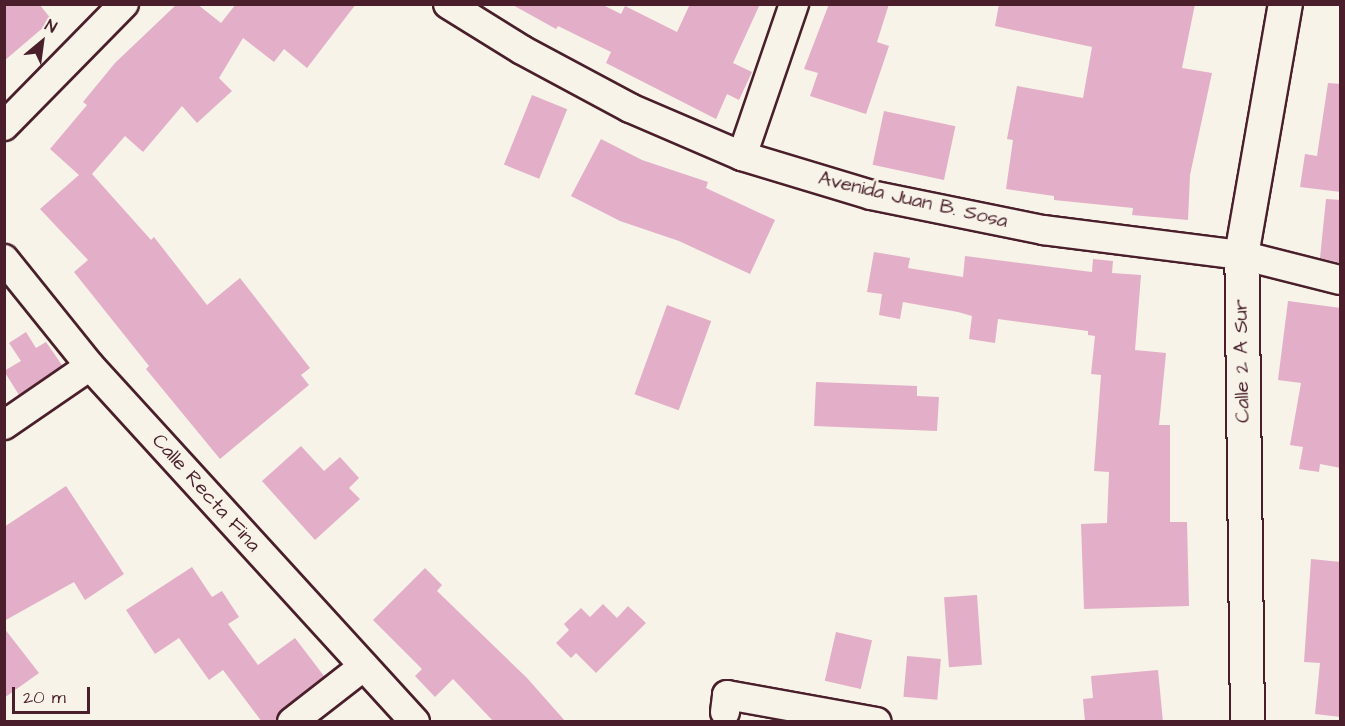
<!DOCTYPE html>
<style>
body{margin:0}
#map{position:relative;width:1345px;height:726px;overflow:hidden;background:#f7f3e8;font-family:"Architects Daughter",sans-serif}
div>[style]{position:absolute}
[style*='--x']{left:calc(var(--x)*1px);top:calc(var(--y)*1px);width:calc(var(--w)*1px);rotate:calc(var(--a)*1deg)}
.building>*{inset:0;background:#e3aec8;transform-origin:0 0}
.roads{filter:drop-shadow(2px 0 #4a1f2b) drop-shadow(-2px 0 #4a1f2b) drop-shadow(0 2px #4a1f2b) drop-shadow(0 -2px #4a1f2b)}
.minor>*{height:28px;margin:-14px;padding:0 14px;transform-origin:14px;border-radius:14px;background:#f7f3e8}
.major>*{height:33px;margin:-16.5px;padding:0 16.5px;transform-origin:16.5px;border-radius:16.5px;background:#f7f3e8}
span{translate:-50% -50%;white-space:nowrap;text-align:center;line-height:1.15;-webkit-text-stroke:4.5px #f7f3e8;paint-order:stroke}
.street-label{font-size:20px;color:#4a1f2b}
.frame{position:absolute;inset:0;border:6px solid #4a1f2b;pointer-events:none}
.north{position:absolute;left:12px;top:12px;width:60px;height:60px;-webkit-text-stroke:4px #f7f3e8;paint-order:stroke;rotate:29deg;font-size:16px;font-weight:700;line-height:24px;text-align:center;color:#4a1f2b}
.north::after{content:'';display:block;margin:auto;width:21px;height:27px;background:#4a1f2b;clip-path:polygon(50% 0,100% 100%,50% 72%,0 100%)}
.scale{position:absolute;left:12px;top:687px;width:78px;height:27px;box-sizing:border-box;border:3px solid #4a1f2b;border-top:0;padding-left:8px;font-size:18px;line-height:21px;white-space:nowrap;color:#4a1f2b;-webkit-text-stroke:4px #f7f3e8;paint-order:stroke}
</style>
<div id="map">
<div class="building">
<div style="clip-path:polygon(4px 4px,39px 4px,52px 20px,4px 61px)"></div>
<div style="clip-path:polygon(177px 4px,197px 4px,221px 23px,236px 4px,356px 4px,307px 68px,284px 49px,274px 62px,243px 38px,219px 78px,232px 91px,197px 123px,182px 106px,143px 152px,125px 136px,92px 174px,151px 240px,154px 237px,207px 305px,240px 278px,310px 368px,301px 375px,309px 385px,220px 459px,146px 369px,149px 366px,74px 272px,88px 260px,40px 209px,79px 175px,50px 149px,87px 105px,83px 102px,115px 63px)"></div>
<div style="clip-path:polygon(511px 4px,601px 4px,621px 14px,625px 6px,677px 32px,690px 4px,760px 4px,733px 63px,752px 72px,739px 100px,727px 94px,716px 119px,606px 63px,611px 52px,558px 26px,556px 29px)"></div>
<div style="clip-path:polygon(829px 4px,889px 4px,877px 42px,889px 46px,866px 114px,810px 96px,818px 73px,804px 69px)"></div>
<div style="clip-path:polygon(999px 4px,1195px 4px,1182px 68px,1212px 73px,1190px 175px,1188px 220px,1132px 215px,1133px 208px,1054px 200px,1054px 196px,1006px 189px,1013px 140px,1007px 139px,1017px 86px,1083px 98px,1092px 47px,995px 26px)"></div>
<div style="clip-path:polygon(1328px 83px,1341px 84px,1341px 192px,1300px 187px,1305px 154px,1317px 156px)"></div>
<div style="left:532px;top:95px;width:38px;height:75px;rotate:22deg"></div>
<div style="left:884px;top:111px;width:73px;height:55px;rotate:12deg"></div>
<div style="clip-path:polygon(601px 139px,642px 160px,708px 182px,706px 188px,775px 220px,750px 274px,679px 241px,620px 221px,571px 196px)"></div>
<div style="clip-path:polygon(1326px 199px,1341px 200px,1341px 263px,1320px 258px)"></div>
<div style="clip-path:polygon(874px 252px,910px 258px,908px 268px,963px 277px,965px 256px,1092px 272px,1093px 259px,1113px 261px,1112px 273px,1141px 275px,1135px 350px,1166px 353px,1159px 425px,1170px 425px,1170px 522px,1187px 522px,1189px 606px,1084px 609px,1081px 524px,1107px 523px,1109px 472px,1094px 471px,1101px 375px,1091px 374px,1095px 336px,1088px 335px,1088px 331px,998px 319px,995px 343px,969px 339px,972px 316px,958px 312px,903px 302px,900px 319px,879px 315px,882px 294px,867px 292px)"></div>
<div style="clip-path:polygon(1288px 301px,1341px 308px,1341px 468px,1320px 464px,1319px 472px,1299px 469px,1303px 447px,1290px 445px,1301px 383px,1278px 380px)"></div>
<div style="left:667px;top:305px;width:47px;height:95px;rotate:20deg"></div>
<div style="clip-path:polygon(26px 332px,36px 348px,46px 342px,62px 365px,19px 395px,4px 371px,21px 361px,9px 343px)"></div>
<div style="clip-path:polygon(816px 382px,917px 386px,917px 396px,939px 397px,937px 431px,814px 426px)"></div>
<div style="clip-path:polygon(301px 446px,324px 471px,340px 457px,359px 478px,349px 488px,360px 499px,315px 540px,262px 481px)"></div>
<div style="clip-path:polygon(66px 486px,124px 574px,85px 600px,74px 582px,4px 621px,4px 527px)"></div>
<div style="clip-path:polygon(1311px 559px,1341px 562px,1341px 717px,1315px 714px,1320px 663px,1304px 662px)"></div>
<div style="clip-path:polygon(192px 567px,212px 597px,222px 591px,239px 617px,228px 624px,258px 665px,295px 638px,324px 676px,282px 709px,276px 722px,262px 722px,223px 670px,209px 680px,179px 638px,155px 654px,126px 610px)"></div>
<div style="clip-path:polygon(425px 568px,442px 585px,437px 591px,527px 678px,566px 722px,494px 722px,453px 679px,435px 697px,415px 676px,422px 669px,373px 620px)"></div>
<div style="left:977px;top:595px;width:70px;height:33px;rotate:86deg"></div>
<div style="clip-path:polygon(603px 604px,617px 618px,628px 606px,646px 623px,596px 673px,576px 653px,571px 658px,556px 643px,569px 630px,564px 624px,581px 608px,590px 617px)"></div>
<div style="clip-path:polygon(4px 628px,39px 673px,4px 698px)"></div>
<div style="left:836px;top:632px;width:37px;height:50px;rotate:13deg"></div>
<div style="left:907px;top:656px;width:34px;height:41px;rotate:5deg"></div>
<div style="clip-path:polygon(1158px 670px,1163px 722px,1085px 722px,1083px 699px,1093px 698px,1091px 676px)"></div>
</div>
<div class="roads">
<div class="minor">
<div style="--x:448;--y:4;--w:87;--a:31.9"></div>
<div style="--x:522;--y:50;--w:123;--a:28.2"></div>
<div style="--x:630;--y:108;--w:122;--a:23.2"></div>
<div style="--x:742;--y:156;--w:135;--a:16.8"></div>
<div style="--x:871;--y:195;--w:176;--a:11.5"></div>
<div style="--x:1043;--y:230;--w:200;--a:7.2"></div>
<div style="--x:1241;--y:255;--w:102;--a:14.2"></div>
<div style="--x:4;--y:126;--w:171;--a:-45.5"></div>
<div style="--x:742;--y:156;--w:161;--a:-71.1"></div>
<div style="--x:4;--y:259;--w:137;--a:51.2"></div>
<div style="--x:90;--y:366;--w:482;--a:47.6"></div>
<div style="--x:4;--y:425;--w:104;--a:-34.5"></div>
<div style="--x:725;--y:712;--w:17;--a:-83"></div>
<div style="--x:727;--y:695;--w:152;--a:10.2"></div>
<div style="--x:292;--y:722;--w:91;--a:-37.9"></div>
</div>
<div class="major">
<div style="--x:1247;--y:722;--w:467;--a:-90.7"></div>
<div style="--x:1241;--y:255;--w:255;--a:-80.1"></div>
</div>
</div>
<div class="street-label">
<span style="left:913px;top:200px;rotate:13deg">Avenida Juan B. Sosa</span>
<span style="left:1242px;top:361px;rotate:-91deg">Calle 2 A Sur</span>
<span style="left:206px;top:493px;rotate:48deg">Calle Recta Fina</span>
</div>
<div class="frame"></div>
<div class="north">N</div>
<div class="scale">20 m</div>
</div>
